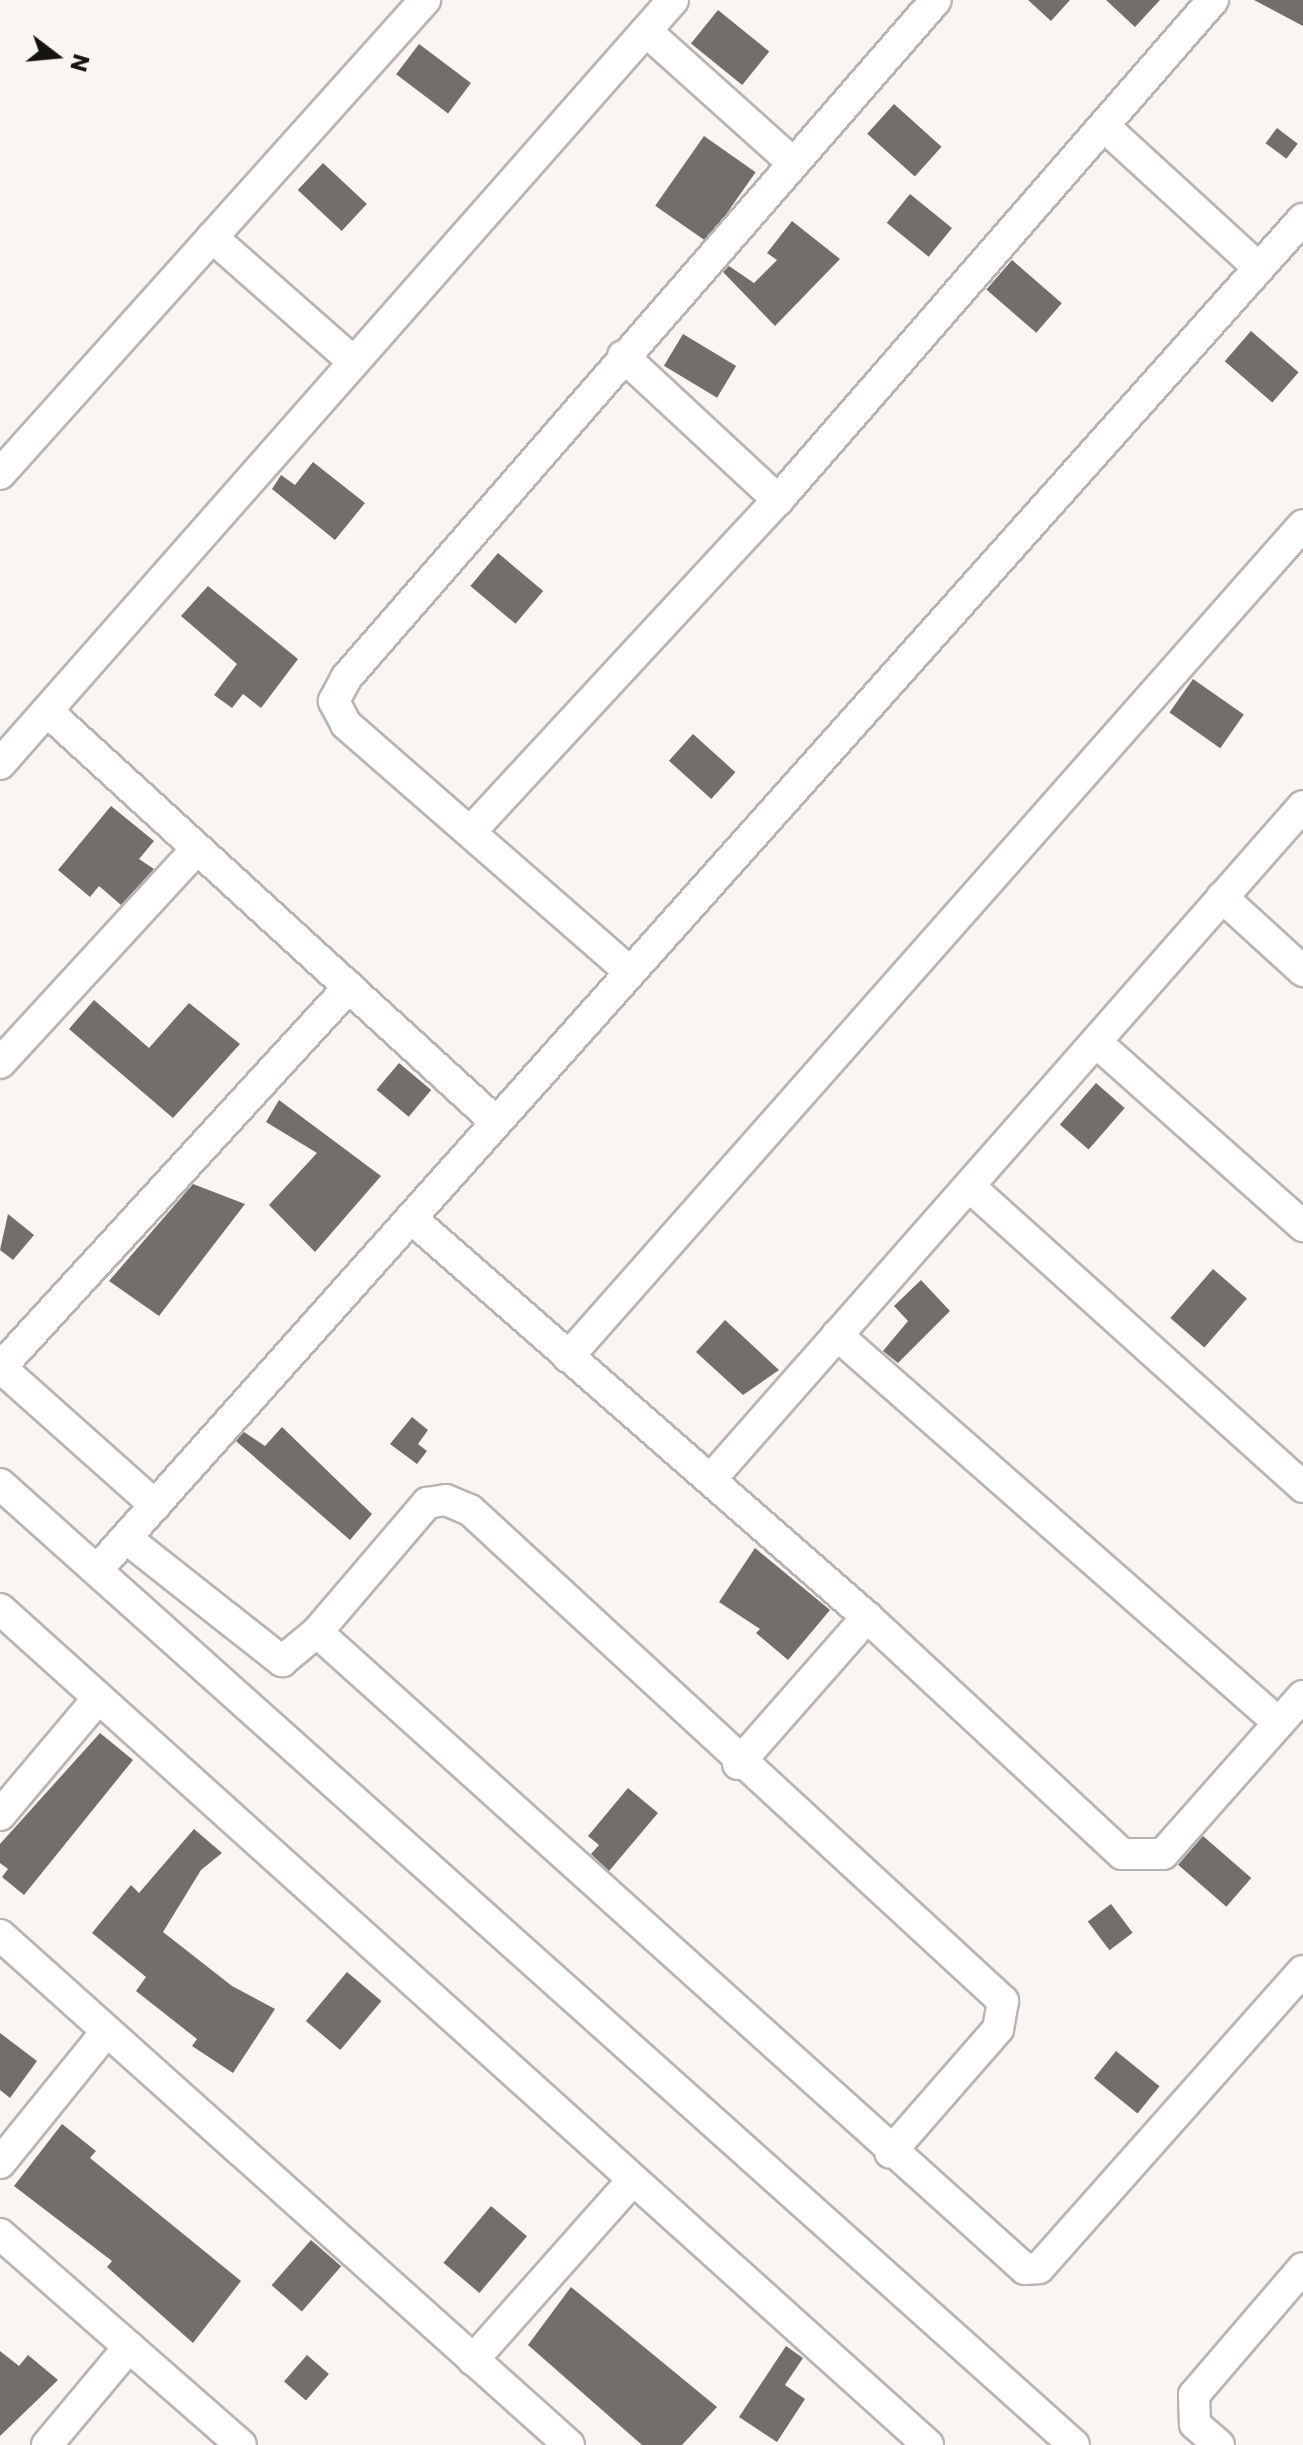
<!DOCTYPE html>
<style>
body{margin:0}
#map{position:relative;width:1303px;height:2445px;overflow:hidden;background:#faf5f2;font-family:Poppins,sans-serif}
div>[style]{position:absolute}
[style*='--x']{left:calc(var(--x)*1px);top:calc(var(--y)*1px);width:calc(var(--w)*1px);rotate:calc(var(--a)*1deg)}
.building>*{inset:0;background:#736e6c;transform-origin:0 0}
.roads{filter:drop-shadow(2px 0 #b9b4b1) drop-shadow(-2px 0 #b9b4b1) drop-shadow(0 2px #b9b4b1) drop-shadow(0 -2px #b9b4b1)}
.minor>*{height:30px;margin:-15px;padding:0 15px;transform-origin:15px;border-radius:15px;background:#fff}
span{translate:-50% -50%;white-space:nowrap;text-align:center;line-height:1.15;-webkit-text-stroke:6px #faf5f2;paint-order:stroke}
.north{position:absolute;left:16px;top:16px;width:80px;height:80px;-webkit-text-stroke:6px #faf5f2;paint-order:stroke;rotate:106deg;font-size:22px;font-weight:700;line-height:32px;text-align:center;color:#161413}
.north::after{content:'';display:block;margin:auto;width:28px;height:36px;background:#161413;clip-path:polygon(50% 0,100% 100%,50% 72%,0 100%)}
</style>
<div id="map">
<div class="building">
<div style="clip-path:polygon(1028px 0,1070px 0,1051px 21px)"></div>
<div style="clip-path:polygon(1106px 0,1160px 0,1135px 27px)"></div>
<div style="clip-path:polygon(1254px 0,1303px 0,1303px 26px)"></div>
<div style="left:718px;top:10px;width:66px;height:43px;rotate:39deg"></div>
<div style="left:419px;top:44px;width:65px;height:38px;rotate:37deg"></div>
<div style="left:894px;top:104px;width:64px;height:40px;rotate:42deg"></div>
<div style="left:1277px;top:128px;width:26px;height:19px;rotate:37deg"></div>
<div style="left:704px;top:136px;width:63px;height:85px;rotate:35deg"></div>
<div style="left:323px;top:163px;width:60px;height:37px;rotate:43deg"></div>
<div style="left:910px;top:194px;width:54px;height:37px;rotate:39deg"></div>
<div style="clip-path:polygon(792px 221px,840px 259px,775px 326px,723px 272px,729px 266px,754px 283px,777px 260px,767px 253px)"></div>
<div style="left:1012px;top:260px;width:66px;height:39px;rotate:41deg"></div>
<div style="left:1251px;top:331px;width:63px;height:40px;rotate:41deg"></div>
<div style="left:683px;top:334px;width:62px;height:37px;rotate:31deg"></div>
<div style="clip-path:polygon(313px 462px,365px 503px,335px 540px,272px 489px,281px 475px,295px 485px)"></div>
<div style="left:498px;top:553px;width:59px;height:43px;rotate:40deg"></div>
<div style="clip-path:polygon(208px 586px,298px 659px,261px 708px,243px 694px,232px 708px,214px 695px,237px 664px,181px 616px)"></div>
<div style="left:1193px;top:679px;width:62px;height:41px;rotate:35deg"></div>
<div style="left:693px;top:734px;width:57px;height:36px;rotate:42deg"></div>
<div style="clip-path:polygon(111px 806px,154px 841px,139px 859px,154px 869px,121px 905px,99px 886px,90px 897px,58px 870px)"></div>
<div style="clip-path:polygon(94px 1000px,149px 1048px,189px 1003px,240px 1044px,173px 1118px,69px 1029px)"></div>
<div style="left:399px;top:1063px;width:42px;height:35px;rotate:40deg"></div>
<div style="left:1096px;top:1083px;width:38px;height:55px;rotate:41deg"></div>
<div style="clip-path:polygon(279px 1100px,381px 1176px,315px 1252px,269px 1205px,317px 1153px,266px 1122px)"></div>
<div style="clip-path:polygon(193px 1184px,245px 1204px,159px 1316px,109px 1281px)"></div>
<div style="clip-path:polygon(8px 1214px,34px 1235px,13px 1260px,0 1250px)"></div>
<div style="left:1213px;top:1269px;width:45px;height:65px;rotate:41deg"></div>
<div style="clip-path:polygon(921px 1280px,950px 1311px,898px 1363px,883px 1351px,908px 1321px,894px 1306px)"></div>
<div style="clip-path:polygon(725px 1320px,779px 1370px,743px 1395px,696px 1352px)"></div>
<div style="clip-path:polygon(412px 1417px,428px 1430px,418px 1444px,427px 1451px,417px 1464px,390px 1444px)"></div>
<div style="clip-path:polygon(282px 1427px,372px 1514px,350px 1540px,236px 1441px,244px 1432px,265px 1446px)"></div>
<div style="clip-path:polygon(755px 1548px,830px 1610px,788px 1660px,756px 1633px,760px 1629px,719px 1602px)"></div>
<div style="clip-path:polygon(100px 1733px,133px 1760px,24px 1895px,2px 1877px,8px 1869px,0 1863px,0 1844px)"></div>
<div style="clip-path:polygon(628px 1788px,658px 1813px,609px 1871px,591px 1854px,599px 1845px,588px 1836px)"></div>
<div style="clip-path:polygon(194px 1829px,222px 1853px,201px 1870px,163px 1932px,232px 1986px,275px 2009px,233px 2073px,192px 2046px,197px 2039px,136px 1991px,146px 1977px,92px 1933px,131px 1885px,139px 1893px)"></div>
<div style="left:1203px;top:1836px;width:64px;height:38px;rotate:41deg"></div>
<div style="left:1111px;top:1904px;width:36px;height:29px;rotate:53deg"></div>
<div style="left:347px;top:1972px;width:45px;height:64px;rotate:40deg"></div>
<div style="clip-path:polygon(0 2033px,37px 2061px,10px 2098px,0 2090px)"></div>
<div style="left:1116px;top:2051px;width:56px;height:35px;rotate:39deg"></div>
<div style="clip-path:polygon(62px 2124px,96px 2151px,90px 2158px,241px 2281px,193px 2343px,107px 2267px,112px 2261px,14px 2186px)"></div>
<div style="left:491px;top:2206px;width:47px;height:74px;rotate:40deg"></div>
<div style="left:311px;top:2240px;width:40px;height:60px;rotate:41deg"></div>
<div style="clip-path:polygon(571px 2287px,717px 2407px,682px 2445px,642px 2445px,528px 2345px)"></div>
<div style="clip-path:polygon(786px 2346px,803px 2358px,785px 2385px,805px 2399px,777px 2442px,739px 2417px)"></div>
<div style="clip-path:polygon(0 2351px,19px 2366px,28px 2355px,58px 2380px,0 2436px)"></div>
<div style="left:307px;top:2355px;width:29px;height:35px;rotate:41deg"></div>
</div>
<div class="roads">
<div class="minor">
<div style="--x:646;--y:31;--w:198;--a:41.9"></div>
<div style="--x:1106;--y:128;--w:207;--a:42.5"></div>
<div style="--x:212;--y:237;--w:189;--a:41.4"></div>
<div style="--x:623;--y:356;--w:212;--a:42.9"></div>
<div style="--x:0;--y:474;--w:637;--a:-48.12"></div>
<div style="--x:47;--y:711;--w:609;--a:42.47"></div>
<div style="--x:0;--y:764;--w:1018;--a:-48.62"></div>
<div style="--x:472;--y:830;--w:450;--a:-47.2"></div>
<div style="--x:778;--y:500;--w:663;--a:-48.98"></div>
<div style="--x:1222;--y:897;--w:110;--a:42.4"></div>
<div style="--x:630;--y:972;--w:377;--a:-138.9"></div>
<div style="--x:346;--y:724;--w:26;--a:-118"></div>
<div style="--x:334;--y:701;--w:27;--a:-62"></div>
<div style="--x:347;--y:677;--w:897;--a:-48.98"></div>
<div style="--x:1097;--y:1043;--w:276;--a:41.6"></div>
<div style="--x:0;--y:1063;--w:291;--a:-47.4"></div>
<div style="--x:969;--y:1186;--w:450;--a:42"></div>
<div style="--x:411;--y:1218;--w:606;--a:41.19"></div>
<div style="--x:867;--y:1617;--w:348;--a:42.9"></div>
<div style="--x:1122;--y:1854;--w:41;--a:0"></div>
<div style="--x:1163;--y:1854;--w:211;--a:-48.5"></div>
<div style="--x:837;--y:1335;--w:588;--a:41.28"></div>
<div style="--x:568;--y:1357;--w:1110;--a:-48.54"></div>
<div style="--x:0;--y:1367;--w:208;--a:41.7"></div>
<div style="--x:0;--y:1368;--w:517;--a:-47.51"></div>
<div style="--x:711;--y:1479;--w:896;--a:-48.66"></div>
<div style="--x:0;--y:1484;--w:1441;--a:41.82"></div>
<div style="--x:126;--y:1538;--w:199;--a:38.3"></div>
<div style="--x:282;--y:1661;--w:45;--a:-39.6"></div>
<div style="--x:317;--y:1632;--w:170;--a:-49.5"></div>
<div style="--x:427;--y:1503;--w:19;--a:-9"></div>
<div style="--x:446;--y:1500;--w:26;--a:23"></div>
<div style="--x:470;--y:1510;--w:725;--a:42.65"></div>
<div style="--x:1003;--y:2001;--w:28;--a:100"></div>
<div style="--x:998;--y:2029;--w:164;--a:131.1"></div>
<div style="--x:97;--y:1570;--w:1811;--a:-48.25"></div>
<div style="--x:0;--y:1609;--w:1249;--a:42.01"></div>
<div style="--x:317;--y:1632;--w:952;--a:41.98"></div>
<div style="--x:1025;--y:2269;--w:14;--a:-4"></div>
<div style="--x:1039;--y:2268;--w:397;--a:-48.4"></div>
<div style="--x:738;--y:1764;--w:196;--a:-48.7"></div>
<div style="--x:0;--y:1815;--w:149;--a:-49.9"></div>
<div style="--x:0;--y:1935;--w:764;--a:41.87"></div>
<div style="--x:0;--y:2163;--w:170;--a:-51"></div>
<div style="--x:0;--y:2234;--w:320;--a:41.2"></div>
<div style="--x:473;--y:2360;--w:239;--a:-48.4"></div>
<div style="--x:47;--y:2445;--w:128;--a:-50.1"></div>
<div style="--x:1219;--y:2445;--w:32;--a:-139"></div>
<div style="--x:1195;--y:2424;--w:29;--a:-92"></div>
<div style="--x:1194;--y:2395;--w:167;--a:-49.4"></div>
</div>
</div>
<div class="north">N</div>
</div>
